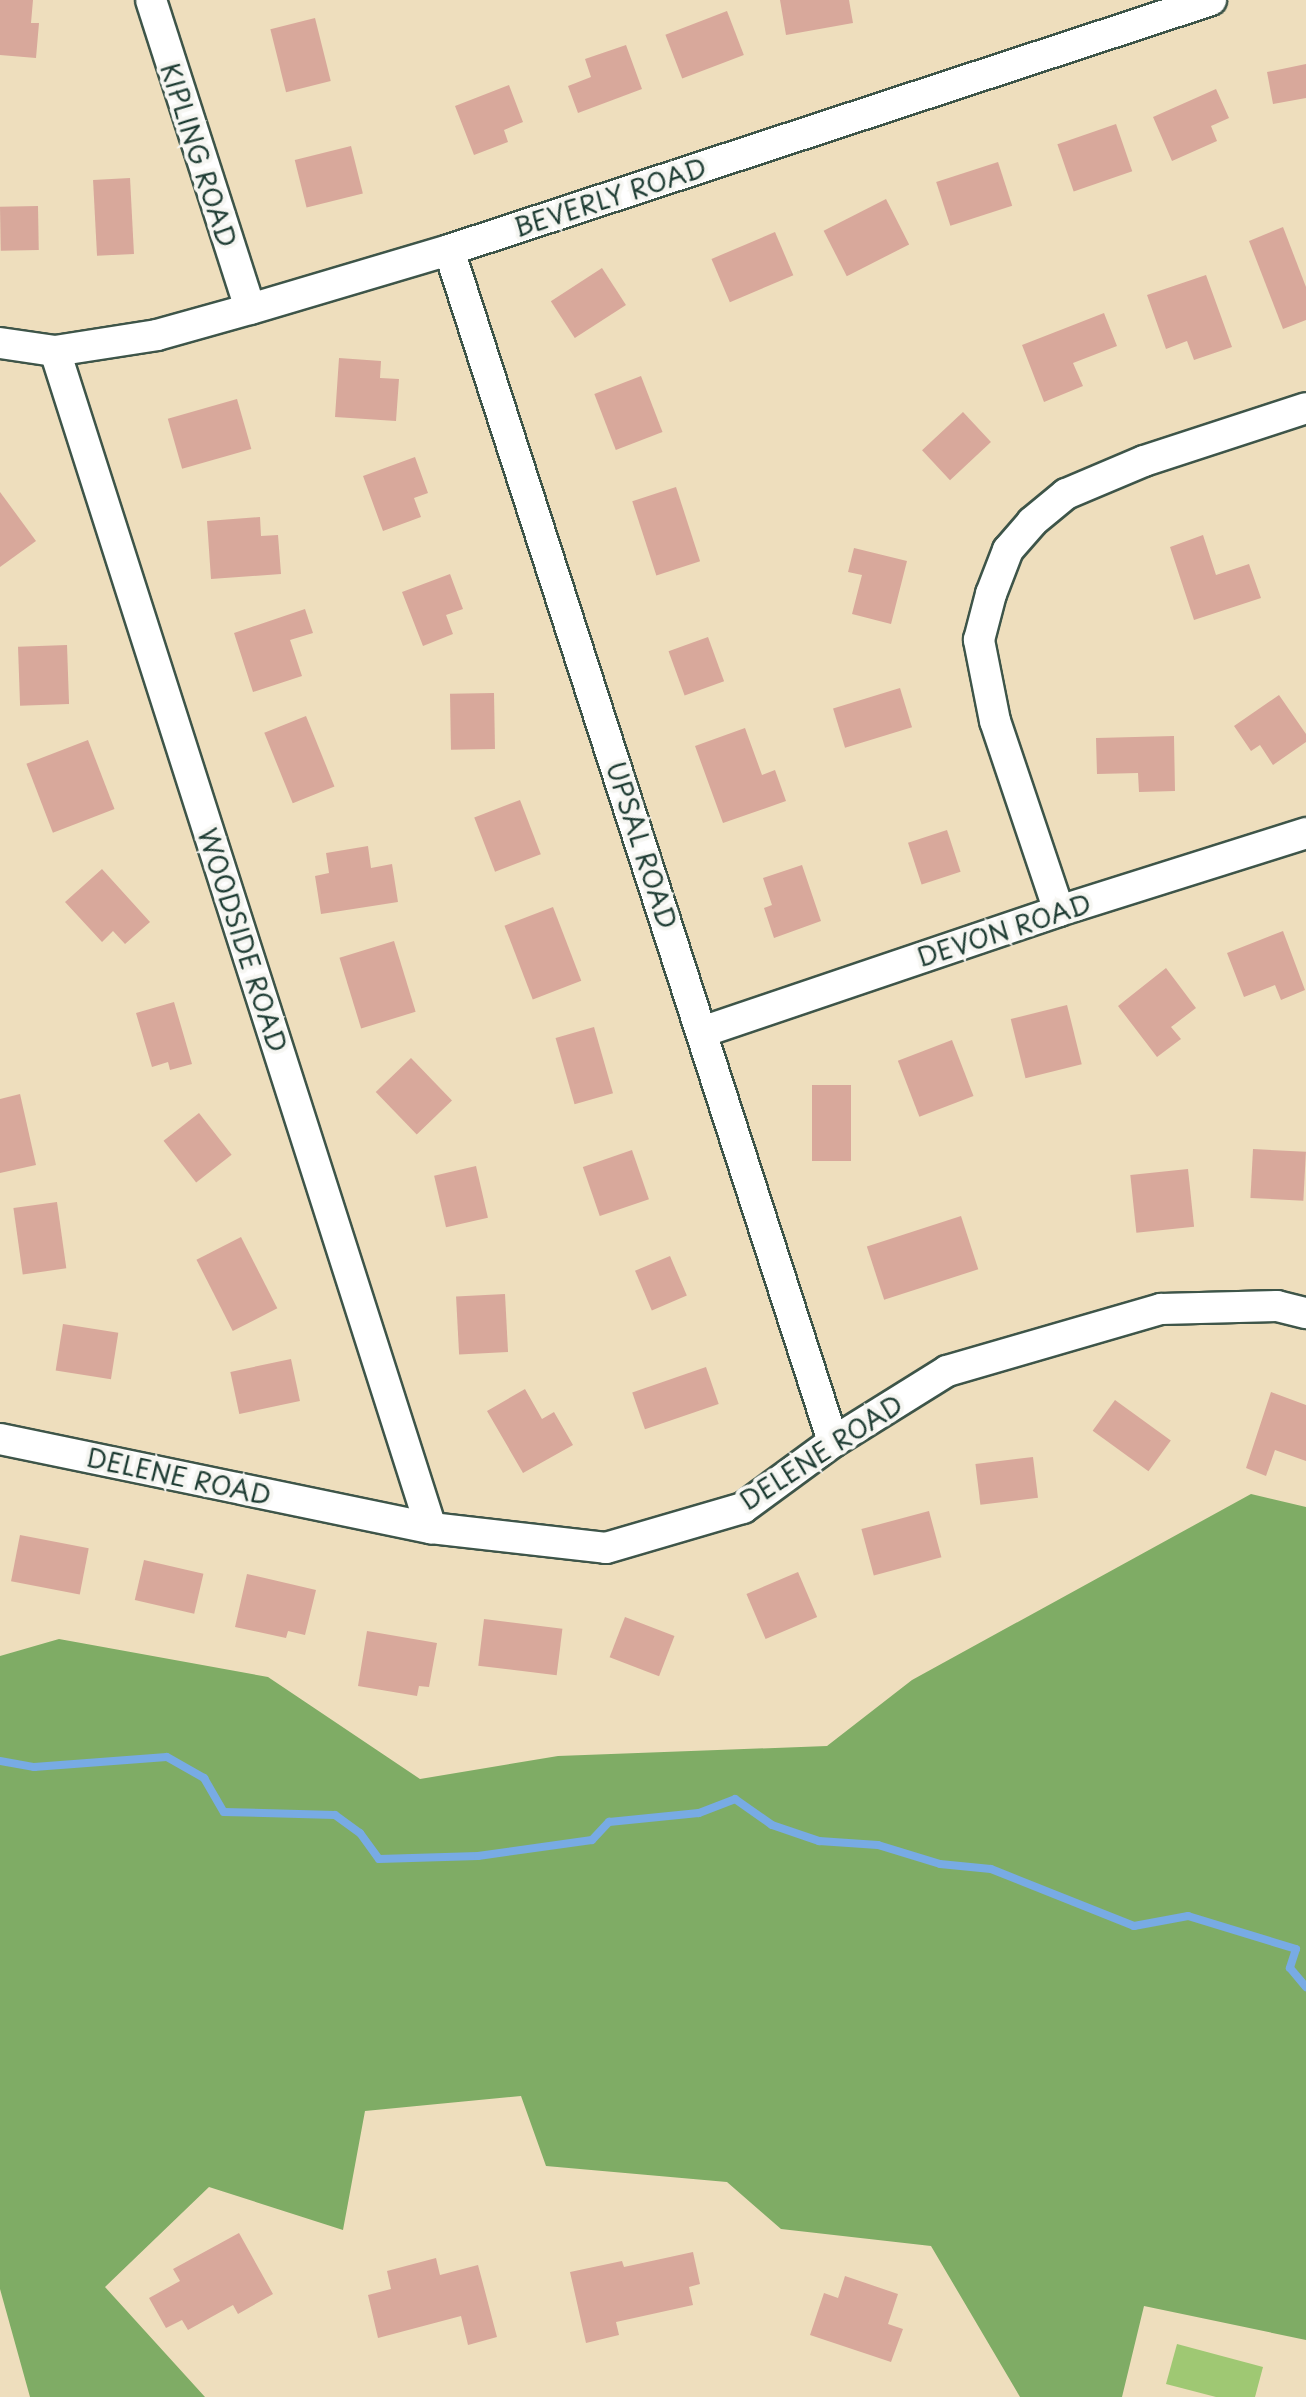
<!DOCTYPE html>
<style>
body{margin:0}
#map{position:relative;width:1306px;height:2397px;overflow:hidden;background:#eedebd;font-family:"Playpen Sans",sans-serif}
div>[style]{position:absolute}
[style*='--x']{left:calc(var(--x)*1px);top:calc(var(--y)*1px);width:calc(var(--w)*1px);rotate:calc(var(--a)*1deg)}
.green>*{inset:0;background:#9fc873}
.forest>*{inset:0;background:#7fac65}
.stream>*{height:8px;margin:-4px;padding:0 4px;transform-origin:4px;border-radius:4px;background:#78abe4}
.building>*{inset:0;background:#d8a89b;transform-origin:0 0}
.roads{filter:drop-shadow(2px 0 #3e5549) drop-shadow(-2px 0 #3e5549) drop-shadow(0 2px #3e5549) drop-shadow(0 -2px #3e5549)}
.minor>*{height:30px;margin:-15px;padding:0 15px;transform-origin:15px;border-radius:15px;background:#fff}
span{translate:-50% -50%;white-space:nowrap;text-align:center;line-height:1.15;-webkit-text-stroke:8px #f6f6f2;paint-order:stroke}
.street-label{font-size:26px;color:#1f3d34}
</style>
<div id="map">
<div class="green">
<div style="clip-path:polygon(1177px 2344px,1263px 2367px,1255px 2397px,1216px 2397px,1166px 2384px)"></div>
</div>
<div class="forest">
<div style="clip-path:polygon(1251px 1494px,1306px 1507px,1306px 2340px,1144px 2306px,1122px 2397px,1020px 2397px,931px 2246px,781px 2229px,727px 2182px,546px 2166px,521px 2096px,365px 2111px,343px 2230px,209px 2187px,105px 2287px,205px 2397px,30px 2397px,0 2289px,0 1656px,59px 1639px,268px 1677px,420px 1779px,558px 1756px,827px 1746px,912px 1680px)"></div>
</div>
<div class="stream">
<div style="--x:0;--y:1761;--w:35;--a:10"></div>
<div style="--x:34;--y:1767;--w:133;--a:-4.3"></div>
<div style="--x:167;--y:1757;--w:43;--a:29.6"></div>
<div style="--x:204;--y:1778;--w:39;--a:60"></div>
<div style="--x:224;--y:1812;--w:111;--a:1.5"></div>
<div style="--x:335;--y:1815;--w:31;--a:36"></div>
<div style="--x:360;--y:1833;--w:32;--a:54"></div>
<div style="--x:379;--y:1859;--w:99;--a:-1.7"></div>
<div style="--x:478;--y:1856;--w:115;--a:-8"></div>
<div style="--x:592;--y:1840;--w:25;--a:-47"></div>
<div style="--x:609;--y:1822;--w:90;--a:-5.7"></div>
<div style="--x:699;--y:1813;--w:39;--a:-21"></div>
<div style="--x:735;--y:1799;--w:45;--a:35.1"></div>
<div style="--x:772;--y:1825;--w:50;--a:18.8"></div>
<div style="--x:819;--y:1841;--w:59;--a:3.9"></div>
<div style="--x:878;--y:1845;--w:65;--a:17"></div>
<div style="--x:940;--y:1864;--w:51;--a:5.6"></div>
<div style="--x:991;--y:1869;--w:154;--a:21.7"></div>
<div style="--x:1134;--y:1926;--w:55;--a:-10.5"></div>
<div style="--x:1188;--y:1916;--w:113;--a:17"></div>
<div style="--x:1296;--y:1949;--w:20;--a:108"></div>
<div style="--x:1290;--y:1968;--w:25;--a:50"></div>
</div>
<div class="building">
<div style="clip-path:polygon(0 0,33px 0,31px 23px,39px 23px,36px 58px,0 55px)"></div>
<div style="clip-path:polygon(780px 0,849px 0,853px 23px,786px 35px)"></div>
<div style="left:727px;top:11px;width:47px;height:66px;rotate:69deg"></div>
<div style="left:315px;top:18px;width:65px;height:46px;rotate:76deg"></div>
<div style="clip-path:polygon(626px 45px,642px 89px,578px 113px,568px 86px,591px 77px,585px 59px)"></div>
<div style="clip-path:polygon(1306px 64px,1306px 98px,1273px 104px,1267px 72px)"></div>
<div style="clip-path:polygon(509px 85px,523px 122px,504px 130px,508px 142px,474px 155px,455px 106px)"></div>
<div style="clip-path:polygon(1216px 89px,1229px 118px,1211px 126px,1217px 141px,1172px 161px,1153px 117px)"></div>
<div style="left:1116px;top:124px;width:50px;height:62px;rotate:71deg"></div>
<div style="left:351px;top:146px;width:49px;height:58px;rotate:76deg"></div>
<div style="left:998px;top:162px;width:46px;height:65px;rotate:72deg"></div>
<div style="left:130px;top:178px;width:76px;height:37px;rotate:87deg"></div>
<div style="left:886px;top:199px;width:51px;height:70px;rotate:63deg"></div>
<div style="left:38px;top:206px;width:44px;height:38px;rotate:89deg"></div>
<div style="clip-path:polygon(1283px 227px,1306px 287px,1306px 320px,1283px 329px,1249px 241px)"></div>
<div style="left:775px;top:232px;width:47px;height:69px;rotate:67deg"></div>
<div style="left:602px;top:268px;width:44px;height:61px;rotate:57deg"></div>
<div style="clip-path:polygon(1206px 275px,1232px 347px,1194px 360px,1187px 341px,1166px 349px,1147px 295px)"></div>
<div style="clip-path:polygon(1104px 313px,1117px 346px,1073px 363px,1083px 386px,1044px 402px,1022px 345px)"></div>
<div style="clip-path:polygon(339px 358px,381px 361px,380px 378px,399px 379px,396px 421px,335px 417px)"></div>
<div style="left:641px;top:376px;width:60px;height:50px;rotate:69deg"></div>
<div style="left:237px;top:399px;width:52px;height:72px;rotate:74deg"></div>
<div style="left:963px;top:412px;width:41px;height:56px;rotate:47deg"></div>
<div style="clip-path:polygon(415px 457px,428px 493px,414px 498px,421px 517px,383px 531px,363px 476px)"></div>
<div style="left:676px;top:487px;width:78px;height:46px;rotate:72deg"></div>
<div style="clip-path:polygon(0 492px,36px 541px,0 567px)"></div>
<div style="clip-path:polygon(260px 517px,261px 536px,278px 535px,281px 574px,211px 579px,207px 521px)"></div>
<div style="clip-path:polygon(1203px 535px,1216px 575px,1249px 564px,1261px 598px,1194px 620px,1170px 547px)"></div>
<div style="clip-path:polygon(854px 548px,907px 561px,891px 624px,852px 614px,862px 575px,848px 572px)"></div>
<div style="clip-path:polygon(450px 574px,463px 609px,446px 615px,453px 634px,423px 646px,402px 592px)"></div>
<div style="clip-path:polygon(305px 609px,313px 633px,290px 640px,302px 676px,253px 692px,234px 633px)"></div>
<div style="left:708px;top:637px;width:47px;height:42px;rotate:70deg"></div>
<div style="left:67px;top:645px;width:59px;height:49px;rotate:88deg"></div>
<div style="left:900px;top:688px;width:41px;height:70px;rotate:73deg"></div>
<div style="left:494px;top:693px;width:56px;height:44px;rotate:89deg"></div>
<div style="clip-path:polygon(1279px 695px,1306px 734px,1306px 742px,1273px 765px,1260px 745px,1251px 751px,1234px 726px)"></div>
<div style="left:306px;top:716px;width:76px;height:45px;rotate:68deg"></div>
<div style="clip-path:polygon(745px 728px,762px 775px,775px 770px,786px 801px,723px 823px,695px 746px)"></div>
<div style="clip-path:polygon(1174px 736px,1175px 791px,1139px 792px,1138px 773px,1097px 774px,1096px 738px)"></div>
<div style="left:88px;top:740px;width:74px;height:66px;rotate:69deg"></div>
<div style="left:520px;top:800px;width:58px;height:49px;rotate:69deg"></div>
<div style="left:947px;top:830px;width:44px;height:41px;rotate:72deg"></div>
<div style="clip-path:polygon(368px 846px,371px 868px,392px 864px,398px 902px,321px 914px,315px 876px,329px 873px,326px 853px)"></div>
<div style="clip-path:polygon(802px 865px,821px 921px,774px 938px,764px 908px,772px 905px,763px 878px)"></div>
<div style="clip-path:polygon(102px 869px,150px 922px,125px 944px,113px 931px,102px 942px,65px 902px)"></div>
<div style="left:553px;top:907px;width:79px;height:52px;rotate:69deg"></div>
<div style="clip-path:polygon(1283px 931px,1305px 990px,1281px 1000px,1275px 985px,1244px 997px,1227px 953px)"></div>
<div style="left:394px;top:941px;width:74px;height:57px;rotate:73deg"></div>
<div style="clip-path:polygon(1166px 968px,1196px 1008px,1171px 1027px,1181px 1039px,1157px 1057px,1118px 1006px)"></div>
<div style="clip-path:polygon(174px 1002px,192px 1064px,170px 1070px,168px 1062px,152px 1067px,136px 1013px)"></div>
<div style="left:1067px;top:1005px;width:61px;height:58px;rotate:76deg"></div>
<div style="left:594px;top:1027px;width:69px;height:40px;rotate:74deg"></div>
<div style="left:952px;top:1040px;width:60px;height:58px;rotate:69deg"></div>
<div style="left:411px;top:1058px;width:59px;height:49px;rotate:46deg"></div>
<div style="left:812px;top:1085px;width:39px;height:76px"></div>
<div style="clip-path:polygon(20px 1094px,36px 1165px,0 1173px,0 1099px)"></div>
<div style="left:199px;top:1113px;width:53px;height:45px;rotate:52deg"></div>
<div style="left:1253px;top:1149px;width:53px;height:49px;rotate:3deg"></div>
<div style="left:632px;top:1150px;width:52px;height:52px;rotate:71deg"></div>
<div style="left:476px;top:1166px;width:53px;height:43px;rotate:77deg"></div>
<div style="left:1188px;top:1169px;width:58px;height:58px;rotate:84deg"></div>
<div style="left:57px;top:1202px;width:67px;height:44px;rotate:82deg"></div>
<div style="left:961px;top:1216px;width:56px;height:99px;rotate:72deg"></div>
<div style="left:241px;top:1237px;width:80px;height:50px;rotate:63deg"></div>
<div style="left:670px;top:1256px;width:43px;height:38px;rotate:67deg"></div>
<div style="left:505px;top:1294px;width:58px;height:49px;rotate:87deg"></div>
<div style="left:63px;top:1324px;width:56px;height:47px;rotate:9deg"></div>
<div style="left:291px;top:1359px;width:43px;height:62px;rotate:78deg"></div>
<div style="left:706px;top:1367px;width:39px;height:78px;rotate:71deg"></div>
<div style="clip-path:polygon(525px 1389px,542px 1419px,554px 1412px,573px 1445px,523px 1473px,487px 1411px)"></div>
<div style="clip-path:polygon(1271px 1392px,1306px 1405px,1306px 1461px,1275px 1450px,1266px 1476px,1246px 1468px)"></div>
<div style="left:1115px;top:1400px;width:69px;height:38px;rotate:36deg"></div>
<div style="left:1033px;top:1457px;width:41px;height:58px;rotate:83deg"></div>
<div style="left:929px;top:1511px;width:48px;height:70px;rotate:75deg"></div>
<div style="left:20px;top:1535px;width:70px;height:47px;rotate:11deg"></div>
<div style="left:144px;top:1560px;width:61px;height:41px;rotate:13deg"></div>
<div style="left:798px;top:1572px;width:49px;height:56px;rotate:67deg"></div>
<div style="clip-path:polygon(247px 1574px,316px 1590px,305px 1635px,288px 1631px,286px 1638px,235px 1627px)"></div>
<div style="left:625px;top:1617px;width:53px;height:43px;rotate:21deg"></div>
<div style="left:484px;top:1619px;width:79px;height:47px;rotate:7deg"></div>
<div style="clip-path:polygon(367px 1631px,437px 1643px,429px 1687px,419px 1686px,417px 1696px,358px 1686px)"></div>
<div style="clip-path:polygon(239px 2233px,273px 2294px,238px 2314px,233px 2305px,188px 2330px,182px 2320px,166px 2328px,149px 2298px,180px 2281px,173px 2269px)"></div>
<div style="clip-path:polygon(693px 2252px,700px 2284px,689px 2287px,693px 2305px,616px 2322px,619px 2335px,586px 2343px,570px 2272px,622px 2261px,624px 2267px)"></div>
<div style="clip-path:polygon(436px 2258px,440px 2275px,478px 2265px,497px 2337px,468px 2345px,461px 2316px,378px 2338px,368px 2295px,391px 2289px,387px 2271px)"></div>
<div style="clip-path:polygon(845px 2276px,898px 2294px,888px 2324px,903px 2329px,891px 2362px,810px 2335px,824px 2293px,838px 2298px)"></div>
</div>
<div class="roads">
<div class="minor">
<div style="--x:151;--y:0;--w:324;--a:72.2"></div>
<div style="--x:449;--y:250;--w:1252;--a:72.14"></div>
<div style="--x:0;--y:343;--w:56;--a:8.3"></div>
<div style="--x:55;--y:351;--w:103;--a:-8.9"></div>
<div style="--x:157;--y:335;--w:97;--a:-15.6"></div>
<div style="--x:250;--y:309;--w:208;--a:-16.5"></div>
<div style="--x:449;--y:250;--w:802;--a:-18.16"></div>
<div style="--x:55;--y:351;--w:1236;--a:72.28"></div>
<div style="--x:1059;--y:911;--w:200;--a:-108.6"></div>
<div style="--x:995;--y:721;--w:83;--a:-101.2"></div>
<div style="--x:979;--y:640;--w:48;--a:-75.4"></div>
<div style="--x:991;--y:594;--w:47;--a:-68.9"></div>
<div style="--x:1008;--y:550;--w:37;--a:-49"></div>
<div style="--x:1032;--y:522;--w:44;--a:-39.5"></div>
<div style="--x:1066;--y:494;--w:85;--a:-22.9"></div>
<div style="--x:1144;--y:461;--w:170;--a:-18.1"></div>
<div style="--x:702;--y:1032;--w:377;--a:-18.7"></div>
<div style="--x:1059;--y:911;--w:259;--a:-17.5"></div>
<div style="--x:0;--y:1439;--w:440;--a:11.7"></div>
<div style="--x:431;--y:1528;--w:176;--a:6.5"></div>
<div style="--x:606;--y:1548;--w:143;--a:-16.3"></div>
<div style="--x:743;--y:1508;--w:112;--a:-36.3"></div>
<div style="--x:833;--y:1442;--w:134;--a:-31.9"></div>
<div style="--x:947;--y:1371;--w:223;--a:-16.2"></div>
<div style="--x:1161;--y:1309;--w:116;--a:-1.5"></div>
<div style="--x:1277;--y:1306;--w:30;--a:14"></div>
</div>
</div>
<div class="street-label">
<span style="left:199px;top:155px;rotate:72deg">KIPLING ROAD</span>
<span style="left:610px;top:197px;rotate:-18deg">BEVERLY ROAD</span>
<span style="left:642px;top:845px;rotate:72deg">UPSAL ROAD</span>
<span style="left:1004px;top:930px;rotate:-18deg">DEVON ROAD</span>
<span style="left:243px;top:940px;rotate:72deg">WOODSIDE ROAD</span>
<span style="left:821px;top:1452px;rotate:-33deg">DELENE ROAD</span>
<span style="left:179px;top:1476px;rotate:12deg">DELENE ROAD</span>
</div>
</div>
